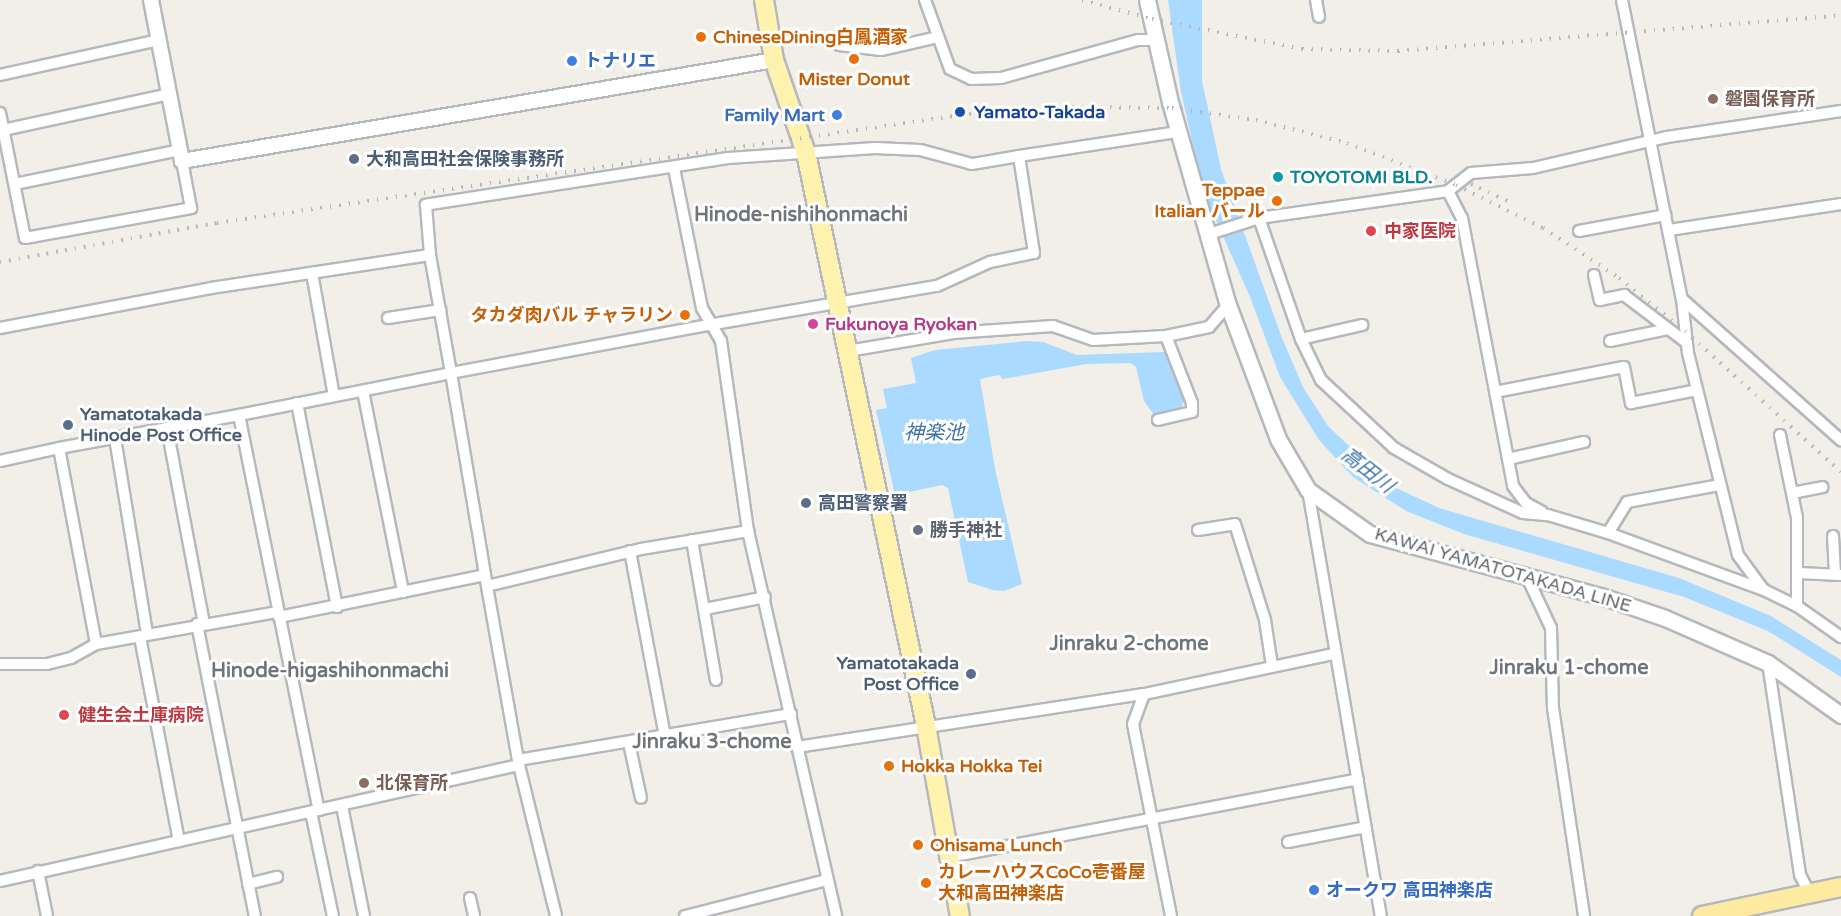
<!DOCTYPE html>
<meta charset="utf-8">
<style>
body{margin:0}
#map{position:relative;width:1841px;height:916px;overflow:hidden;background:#f1efe8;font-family:"Varela Round","Noto Sans JP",sans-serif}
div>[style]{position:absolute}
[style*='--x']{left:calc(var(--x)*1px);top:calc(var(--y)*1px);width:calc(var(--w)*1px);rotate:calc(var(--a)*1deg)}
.water>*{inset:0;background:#aadaff}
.roads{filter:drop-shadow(2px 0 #b5b8bc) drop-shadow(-2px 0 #b5b8bc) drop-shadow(0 2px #b5b8bc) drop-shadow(0 -2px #b5b8bc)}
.minor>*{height:10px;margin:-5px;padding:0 5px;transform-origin:5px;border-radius:5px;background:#fff}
.tertiary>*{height:14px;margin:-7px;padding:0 7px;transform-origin:7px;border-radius:7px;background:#fff}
.secondary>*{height:15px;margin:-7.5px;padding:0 7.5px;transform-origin:7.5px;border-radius:7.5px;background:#fff}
.primary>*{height:18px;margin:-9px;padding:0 9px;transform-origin:9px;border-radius:9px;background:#fff2af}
.trunk>*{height:18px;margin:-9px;padding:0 9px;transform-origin:9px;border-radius:9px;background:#feeaa1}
.rail>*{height:4px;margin-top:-2px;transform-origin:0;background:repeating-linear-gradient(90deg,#b6b7b8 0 1.5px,transparent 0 9.5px)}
.dots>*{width:16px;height:16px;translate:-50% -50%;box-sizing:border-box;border:3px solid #fff;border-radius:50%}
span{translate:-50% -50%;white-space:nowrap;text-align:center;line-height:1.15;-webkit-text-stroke:6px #fff;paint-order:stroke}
.food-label{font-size:18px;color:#c56008;font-weight:700}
.left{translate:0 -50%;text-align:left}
.right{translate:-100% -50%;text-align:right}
.shop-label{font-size:18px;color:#366cbe;font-weight:700}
.education-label{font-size:18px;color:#785e54;font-weight:700}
.transit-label{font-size:18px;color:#164399;font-weight:700}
.service-label{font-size:18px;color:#4e5e75;font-weight:700}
.culture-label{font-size:18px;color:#0d838f;font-weight:700}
.health-label{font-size:18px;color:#be3a42;font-weight:700}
.hotel-label{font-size:18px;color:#b23c85;font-weight:700}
.worship-label{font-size:18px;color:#5b616d;font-weight:700}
.street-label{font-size:18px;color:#5f6368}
.neighbourhood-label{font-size:20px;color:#70757a;font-weight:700}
.water-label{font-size:20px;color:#4174aa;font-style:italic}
</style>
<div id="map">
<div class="water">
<div style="clip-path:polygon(1168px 0,1202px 0,1202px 81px,1221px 169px,1282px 338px,1304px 389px,1328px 426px,1390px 485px,1439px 508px,1679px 578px,1771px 616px,1841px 660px,1841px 677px,1768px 631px,1684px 597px,1464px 534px,1406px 511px,1353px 477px,1319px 440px,1280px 377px,1250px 297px,1204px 193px,1181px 92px)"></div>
<div style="clip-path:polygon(1027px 341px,1043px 342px,1077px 355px,1164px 352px,1169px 355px,1186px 402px,1182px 403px,1183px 408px,1154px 415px,1144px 401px,1136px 367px,1130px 363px,1086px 364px,1003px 379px,999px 375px,980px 379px,995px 469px,1022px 584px,1004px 591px,993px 590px,968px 582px,948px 488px,942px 485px,895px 495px,876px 410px,887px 408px,883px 389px,916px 383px,911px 358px,935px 350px)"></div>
</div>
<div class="roads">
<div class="minor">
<div style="--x:925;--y:0;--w:73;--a:70.1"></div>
<div style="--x:950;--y:69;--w:23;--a:25"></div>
<div style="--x:971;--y:79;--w:30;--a:-2"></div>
<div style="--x:1001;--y:78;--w:142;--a:-15.5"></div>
<div style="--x:1138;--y:40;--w:19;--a:0"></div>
<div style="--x:1316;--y:0;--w:17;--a:80"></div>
<div style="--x:1622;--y:0;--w:305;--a:78.7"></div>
<div style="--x:1682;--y:299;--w:54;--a:83.7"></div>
<div style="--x:1688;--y:353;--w:208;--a:76.1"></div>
<div style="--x:1738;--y:555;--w:42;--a:53.7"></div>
<div style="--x:839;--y:45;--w:42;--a:6.8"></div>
<div style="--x:881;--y:50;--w:58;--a:-12.8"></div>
<div style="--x:0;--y:75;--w:163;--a:-12.4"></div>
<div style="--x:0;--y:113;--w:127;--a:78.7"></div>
<div style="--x:25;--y:238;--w:169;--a:-10.2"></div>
<div style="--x:191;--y:208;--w:48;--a:-100.8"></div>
<div style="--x:3;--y:130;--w:170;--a:-12.2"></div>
<div style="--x:1019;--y:156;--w:161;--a:-8.6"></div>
<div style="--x:674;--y:168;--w:143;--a:78.7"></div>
<div style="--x:702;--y:308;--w:38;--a:60"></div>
<div style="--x:721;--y:341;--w:192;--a:81.9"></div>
<div style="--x:748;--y:531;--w:395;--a:77.1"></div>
<div style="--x:15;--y:184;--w:168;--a:-11.6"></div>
<div style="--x:1448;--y:191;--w:29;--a:-38"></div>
<div style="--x:1471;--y:173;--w:62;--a:-4.6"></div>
<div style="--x:1533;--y:168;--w:138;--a:-13"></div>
<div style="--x:1667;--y:137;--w:176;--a:-8.5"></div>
<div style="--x:1259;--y:218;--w:128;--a:70.9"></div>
<div style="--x:1301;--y:339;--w:46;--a:64"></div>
<div style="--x:1321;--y:380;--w:100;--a:43"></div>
<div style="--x:1394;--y:448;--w:62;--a:29.9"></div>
<div style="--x:1448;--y:479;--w:82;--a:24.4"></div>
<div style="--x:1523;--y:513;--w:25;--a:5"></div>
<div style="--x:1548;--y:515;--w:63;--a:16.7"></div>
<div style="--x:1608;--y:533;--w:166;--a:20.1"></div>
<div style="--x:1764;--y:590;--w:37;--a:26"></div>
<div style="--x:1797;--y:606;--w:54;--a:35.2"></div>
<div style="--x:1669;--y:230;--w:174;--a:-8.6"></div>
<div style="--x:1579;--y:231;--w:88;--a:-10.4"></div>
<div style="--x:1206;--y:235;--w:56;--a:-17.8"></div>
<div style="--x:1259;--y:218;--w:191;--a:-8.1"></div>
<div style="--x:1448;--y:191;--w:30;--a:63"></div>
<div style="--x:1462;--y:218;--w:273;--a:79.2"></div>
<div style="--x:1513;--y:486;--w:21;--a:53"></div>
<div style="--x:1526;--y:503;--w:18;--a:29"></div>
<div style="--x:312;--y:273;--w:125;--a:79.9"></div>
<div style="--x:1594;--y:275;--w:26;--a:77"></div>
<div style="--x:1600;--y:300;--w:25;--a:-12"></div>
<div style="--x:1624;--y:295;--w:79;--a:37.3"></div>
<div style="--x:1682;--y:299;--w:213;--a:41.6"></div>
<div style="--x:388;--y:318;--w:53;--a:-8.7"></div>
<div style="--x:0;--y:328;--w:215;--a:-10.7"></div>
<div style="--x:211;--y:288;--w:221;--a:-8.6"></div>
<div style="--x:1166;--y:336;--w:44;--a:-11.8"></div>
<div style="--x:1209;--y:327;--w:29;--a:-49"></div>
<div style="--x:1301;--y:339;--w:63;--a:-12.9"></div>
<div style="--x:1610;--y:341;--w:59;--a:-11.7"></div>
<div style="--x:848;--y:351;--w:107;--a:-9.7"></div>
<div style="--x:953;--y:333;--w:100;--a:-4"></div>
<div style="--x:1053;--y:326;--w:42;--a:19.3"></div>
<div style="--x:1093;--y:340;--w:73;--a:-3.1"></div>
<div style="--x:1166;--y:336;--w:72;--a:68.8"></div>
<div style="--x:1192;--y:403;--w:9;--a:90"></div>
<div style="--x:1192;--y:412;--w:35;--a:167"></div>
<div style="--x:363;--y:391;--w:205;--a:78.7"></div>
<div style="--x:1495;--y:392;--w:131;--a:-11"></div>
<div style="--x:1624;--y:367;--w:37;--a:79"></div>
<div style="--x:1631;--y:403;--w:67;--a:-11.1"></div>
<div style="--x:297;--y:403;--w:208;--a:78.9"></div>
<div style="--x:239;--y:415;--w:403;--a:78.6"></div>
<div style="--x:167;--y:428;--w:199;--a:79.3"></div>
<div style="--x:1780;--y:435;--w:85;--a:78.4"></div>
<div style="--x:1797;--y:518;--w:88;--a:90"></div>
<div style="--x:115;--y:438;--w:199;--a:80.7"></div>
<div style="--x:59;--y:448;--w:199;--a:79.3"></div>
<div style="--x:1508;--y:459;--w:78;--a:-12.6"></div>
<div style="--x:0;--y:461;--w:60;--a:-12.4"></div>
<div style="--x:59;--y:448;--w:183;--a:-10.4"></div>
<div style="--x:239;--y:415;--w:216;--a:-11.2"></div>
<div style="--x:451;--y:373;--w:261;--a:-10.6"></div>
<div style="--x:708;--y:325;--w:232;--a:-9.7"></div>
<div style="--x:937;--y:286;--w:58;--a:-24.4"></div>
<div style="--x:990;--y:262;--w:45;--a:-11.6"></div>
<div style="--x:1034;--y:253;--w:98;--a:-98.8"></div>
<div style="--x:1019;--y:156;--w:48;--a:170.3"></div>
<div style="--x:972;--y:164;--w:54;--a:-164.9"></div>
<div style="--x:920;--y:150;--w:45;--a:-177.5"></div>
<div style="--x:875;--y:148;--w:147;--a:176.1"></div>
<div style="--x:728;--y:158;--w:306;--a:171.2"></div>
<div style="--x:426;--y:205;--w:50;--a:85.4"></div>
<div style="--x:430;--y:255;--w:120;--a:79.9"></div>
<div style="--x:451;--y:373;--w:155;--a:80.4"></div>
<div style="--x:477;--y:526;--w:50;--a:80.7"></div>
<div style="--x:485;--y:575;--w:193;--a:79.9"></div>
<div style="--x:519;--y:765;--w:155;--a:76.2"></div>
<div style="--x:1308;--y:490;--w:432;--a:80.3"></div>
<div style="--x:1792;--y:493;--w:31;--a:-11"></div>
<div style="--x:1198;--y:530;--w:37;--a:-9"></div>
<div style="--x:1235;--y:524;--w:101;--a:72.6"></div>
<div style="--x:1265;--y:620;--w:47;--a:81.3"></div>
<div style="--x:1608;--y:533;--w:36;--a:-58"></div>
<div style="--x:1627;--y:502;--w:95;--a:-10.4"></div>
<div style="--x:1833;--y:536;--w:38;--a:87"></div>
<div style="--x:692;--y:540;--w:142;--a:80.3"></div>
<div style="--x:630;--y:551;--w:189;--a:79.3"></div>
<div style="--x:1799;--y:573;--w:42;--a:2.7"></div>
<div style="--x:1527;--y:577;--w:56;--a:64.8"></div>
<div style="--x:1551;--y:628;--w:80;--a:88.6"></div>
<div style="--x:1553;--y:708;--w:210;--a:81.5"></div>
<div style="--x:487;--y:586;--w:158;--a:-13.5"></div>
<div style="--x:641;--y:549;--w:109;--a:-9.5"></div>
<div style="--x:705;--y:609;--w:61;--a:-11.3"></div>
<div style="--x:279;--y:617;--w:210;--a:-11.5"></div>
<div style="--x:197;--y:624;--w:298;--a:78.8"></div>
<div style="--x:140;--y:637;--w:208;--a:79.2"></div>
<div style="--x:1768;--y:663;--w:214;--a:81.4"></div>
<div style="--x:1800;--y:875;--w:21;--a:62"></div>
<div style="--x:0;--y:664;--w:47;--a:0"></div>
<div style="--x:47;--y:664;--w:25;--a:-14"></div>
<div style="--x:71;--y:658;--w:29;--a:-29"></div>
<div style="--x:96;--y:644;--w:185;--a:-10"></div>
<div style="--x:1144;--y:694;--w:32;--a:110"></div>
<div style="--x:1133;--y:724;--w:196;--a:78.8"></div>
<div style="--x:629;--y:743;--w:56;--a:77.7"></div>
<div style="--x:797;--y:747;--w:351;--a:-8.7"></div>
<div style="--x:1144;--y:694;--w:194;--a:-11.9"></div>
<div style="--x:518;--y:760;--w:277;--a:-9.6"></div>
<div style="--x:342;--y:806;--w:112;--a:78.7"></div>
<div style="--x:311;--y:812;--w:106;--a:78.1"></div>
<div style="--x:1288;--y:842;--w:79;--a:-10.9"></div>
<div style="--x:950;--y:857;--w:415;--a:-10.8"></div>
<div style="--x:38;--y:871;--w:46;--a:78.7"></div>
<div style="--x:0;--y:881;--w:532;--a:-12.6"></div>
<div style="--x:248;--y:884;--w:30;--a:-14"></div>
<div style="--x:470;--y:898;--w:18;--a:77"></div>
<div style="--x:685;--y:916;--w:146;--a:-14.2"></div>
</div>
<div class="tertiary">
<div style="--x:151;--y:0;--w:164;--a:79.1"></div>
<div style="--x:182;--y:161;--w:601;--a:-9.68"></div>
</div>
<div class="secondary">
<div style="--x:1147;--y:0;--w:105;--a:77.3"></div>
<div style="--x:1170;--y:102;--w:211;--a:74.1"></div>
<div style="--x:1228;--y:305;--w:143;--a:69.5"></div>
<div style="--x:1278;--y:439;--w:59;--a:59.5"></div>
<div style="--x:1308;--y:490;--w:76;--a:35.4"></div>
<div style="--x:1370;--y:534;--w:245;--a:15.1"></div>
<div style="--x:1607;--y:598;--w:61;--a:19"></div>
<div style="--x:1665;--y:618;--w:112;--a:23.6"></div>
<div style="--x:1768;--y:663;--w:90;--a:35.5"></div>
</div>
<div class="primary">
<div style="--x:764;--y:0;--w:61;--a:80.5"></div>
<div style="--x:774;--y:60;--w:98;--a:71"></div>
<div style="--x:806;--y:153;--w:585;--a:78.17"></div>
<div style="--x:926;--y:726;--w:193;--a:79.9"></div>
</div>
<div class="trunk">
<div style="--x:1702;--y:916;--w:142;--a:-11.8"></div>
</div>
</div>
<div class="rail">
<div style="--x:1082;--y:0;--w:73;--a:15.2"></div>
<div style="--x:1152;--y:19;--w:153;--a:11.3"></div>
<div style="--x:1302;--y:49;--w:96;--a:1.2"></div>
<div style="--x:1398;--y:51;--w:444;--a:-4.6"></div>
<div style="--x:1471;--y:184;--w:45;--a:24.9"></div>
<div style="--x:0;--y:262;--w:220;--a:-10.2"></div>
<div style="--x:217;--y:223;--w:751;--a:-8.27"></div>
<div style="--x:960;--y:115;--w:93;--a:-4.9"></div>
<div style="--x:1053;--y:107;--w:119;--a:0.5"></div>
<div style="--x:1172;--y:108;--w:85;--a:8.1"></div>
<div style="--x:1256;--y:120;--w:94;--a:14.2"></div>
<div style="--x:1347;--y:143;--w:117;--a:21.1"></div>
<div style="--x:1456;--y:185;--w:97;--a:26.3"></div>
<div style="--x:1543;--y:228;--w:91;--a:33.3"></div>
<div style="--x:1619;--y:278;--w:85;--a:38.8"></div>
<div style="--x:1685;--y:331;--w:210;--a:42.1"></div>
</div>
<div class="dots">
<div style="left:701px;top:37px;background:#e8710a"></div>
<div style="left:854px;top:59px;background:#e8710a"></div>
<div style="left:572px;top:61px;background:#3f7fe0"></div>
<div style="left:1713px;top:99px;background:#8d6e63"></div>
<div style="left:960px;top:112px;background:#1a4fb4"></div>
<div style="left:837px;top:115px;background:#3f7fe0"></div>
<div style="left:354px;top:159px;background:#5c6f8a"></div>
<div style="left:1278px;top:177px;background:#0f9aa8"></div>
<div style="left:1277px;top:201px;background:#e8710a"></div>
<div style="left:1371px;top:231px;background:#e0444e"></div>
<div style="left:685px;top:315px;background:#e8710a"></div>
<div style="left:813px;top:324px;background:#d1479c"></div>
<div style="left:68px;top:425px;background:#5c6f8a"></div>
<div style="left:806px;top:503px;background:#5c6f8a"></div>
<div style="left:918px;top:530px;background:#6b7280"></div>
<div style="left:971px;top:674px;background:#5c6f8a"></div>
<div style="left:64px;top:715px;background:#e0444e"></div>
<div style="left:889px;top:766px;background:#e8710a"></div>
<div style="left:364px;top:783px;background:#8d6e63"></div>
<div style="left:918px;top:845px;background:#e8710a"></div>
<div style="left:926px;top:883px;background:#e8710a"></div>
<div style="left:1314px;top:890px;background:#3f7fe0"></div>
</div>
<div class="food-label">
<span class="left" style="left:713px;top:37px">ChineseDining白鳳酒家</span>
<span style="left:854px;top:79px">Mister Donut</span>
<span class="right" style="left:1265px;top:201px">Teppae<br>Italian バール</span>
<span class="right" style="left:673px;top:315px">タカダ肉バル チャラリン</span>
<span class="left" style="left:901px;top:766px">Hokka Hokka Tei</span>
<span class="left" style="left:930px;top:845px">Ohisama Lunch</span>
<span class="left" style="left:938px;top:883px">カレーハウスCoCo壱番屋<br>大和高田神楽店</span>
</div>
<div class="shop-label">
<span class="left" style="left:584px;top:61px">トナリエ</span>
<span class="right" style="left:825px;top:115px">Family Mart</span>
<span class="left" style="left:1326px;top:890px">オークワ 高田神楽店</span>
</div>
<div class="education-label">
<span class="left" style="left:1725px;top:99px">磐園保育所</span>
<span class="left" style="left:376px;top:783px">北保育所</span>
</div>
<div class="transit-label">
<span class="left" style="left:974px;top:112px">Yamato-Takada</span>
</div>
<div class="service-label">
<span class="left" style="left:366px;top:159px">大和高田社会保険事務所</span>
<span class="left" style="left:80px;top:425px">Yamatotakada<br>Hinode Post Office</span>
<span class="left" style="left:818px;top:503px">高田警察署</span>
<span class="right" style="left:959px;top:674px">Yamatotakada<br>Post Office</span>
</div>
<div class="culture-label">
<span class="left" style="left:1290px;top:177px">TOYOTOMI BLD.</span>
</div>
<div class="health-label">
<span class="left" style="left:1384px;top:231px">中家医院</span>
<span class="left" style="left:78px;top:715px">健生会土庫病院</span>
</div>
<div class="hotel-label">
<span class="left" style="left:825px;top:324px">Fukunoya Ryokan</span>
</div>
<div class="worship-label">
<span class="left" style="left:930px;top:530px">勝手神社</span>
</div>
<div class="street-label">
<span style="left:1503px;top:570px;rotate:16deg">KAWAI YAMATOTAKADA LINE</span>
</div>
<div class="neighbourhood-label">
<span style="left:801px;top:215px">Hinode-nishihonmachi</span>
<span style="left:1129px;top:644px">Jinraku 2-chome</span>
<span style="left:1569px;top:668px">Jinraku 1-chome</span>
<span style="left:330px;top:671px">Hinode-higashihonmachi</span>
<span style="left:712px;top:742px">Jinraku 3-chome</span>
</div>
<div class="water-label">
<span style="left:934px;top:433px">神楽池</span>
<span style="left:1367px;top:471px;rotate:38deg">高田川</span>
</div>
</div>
